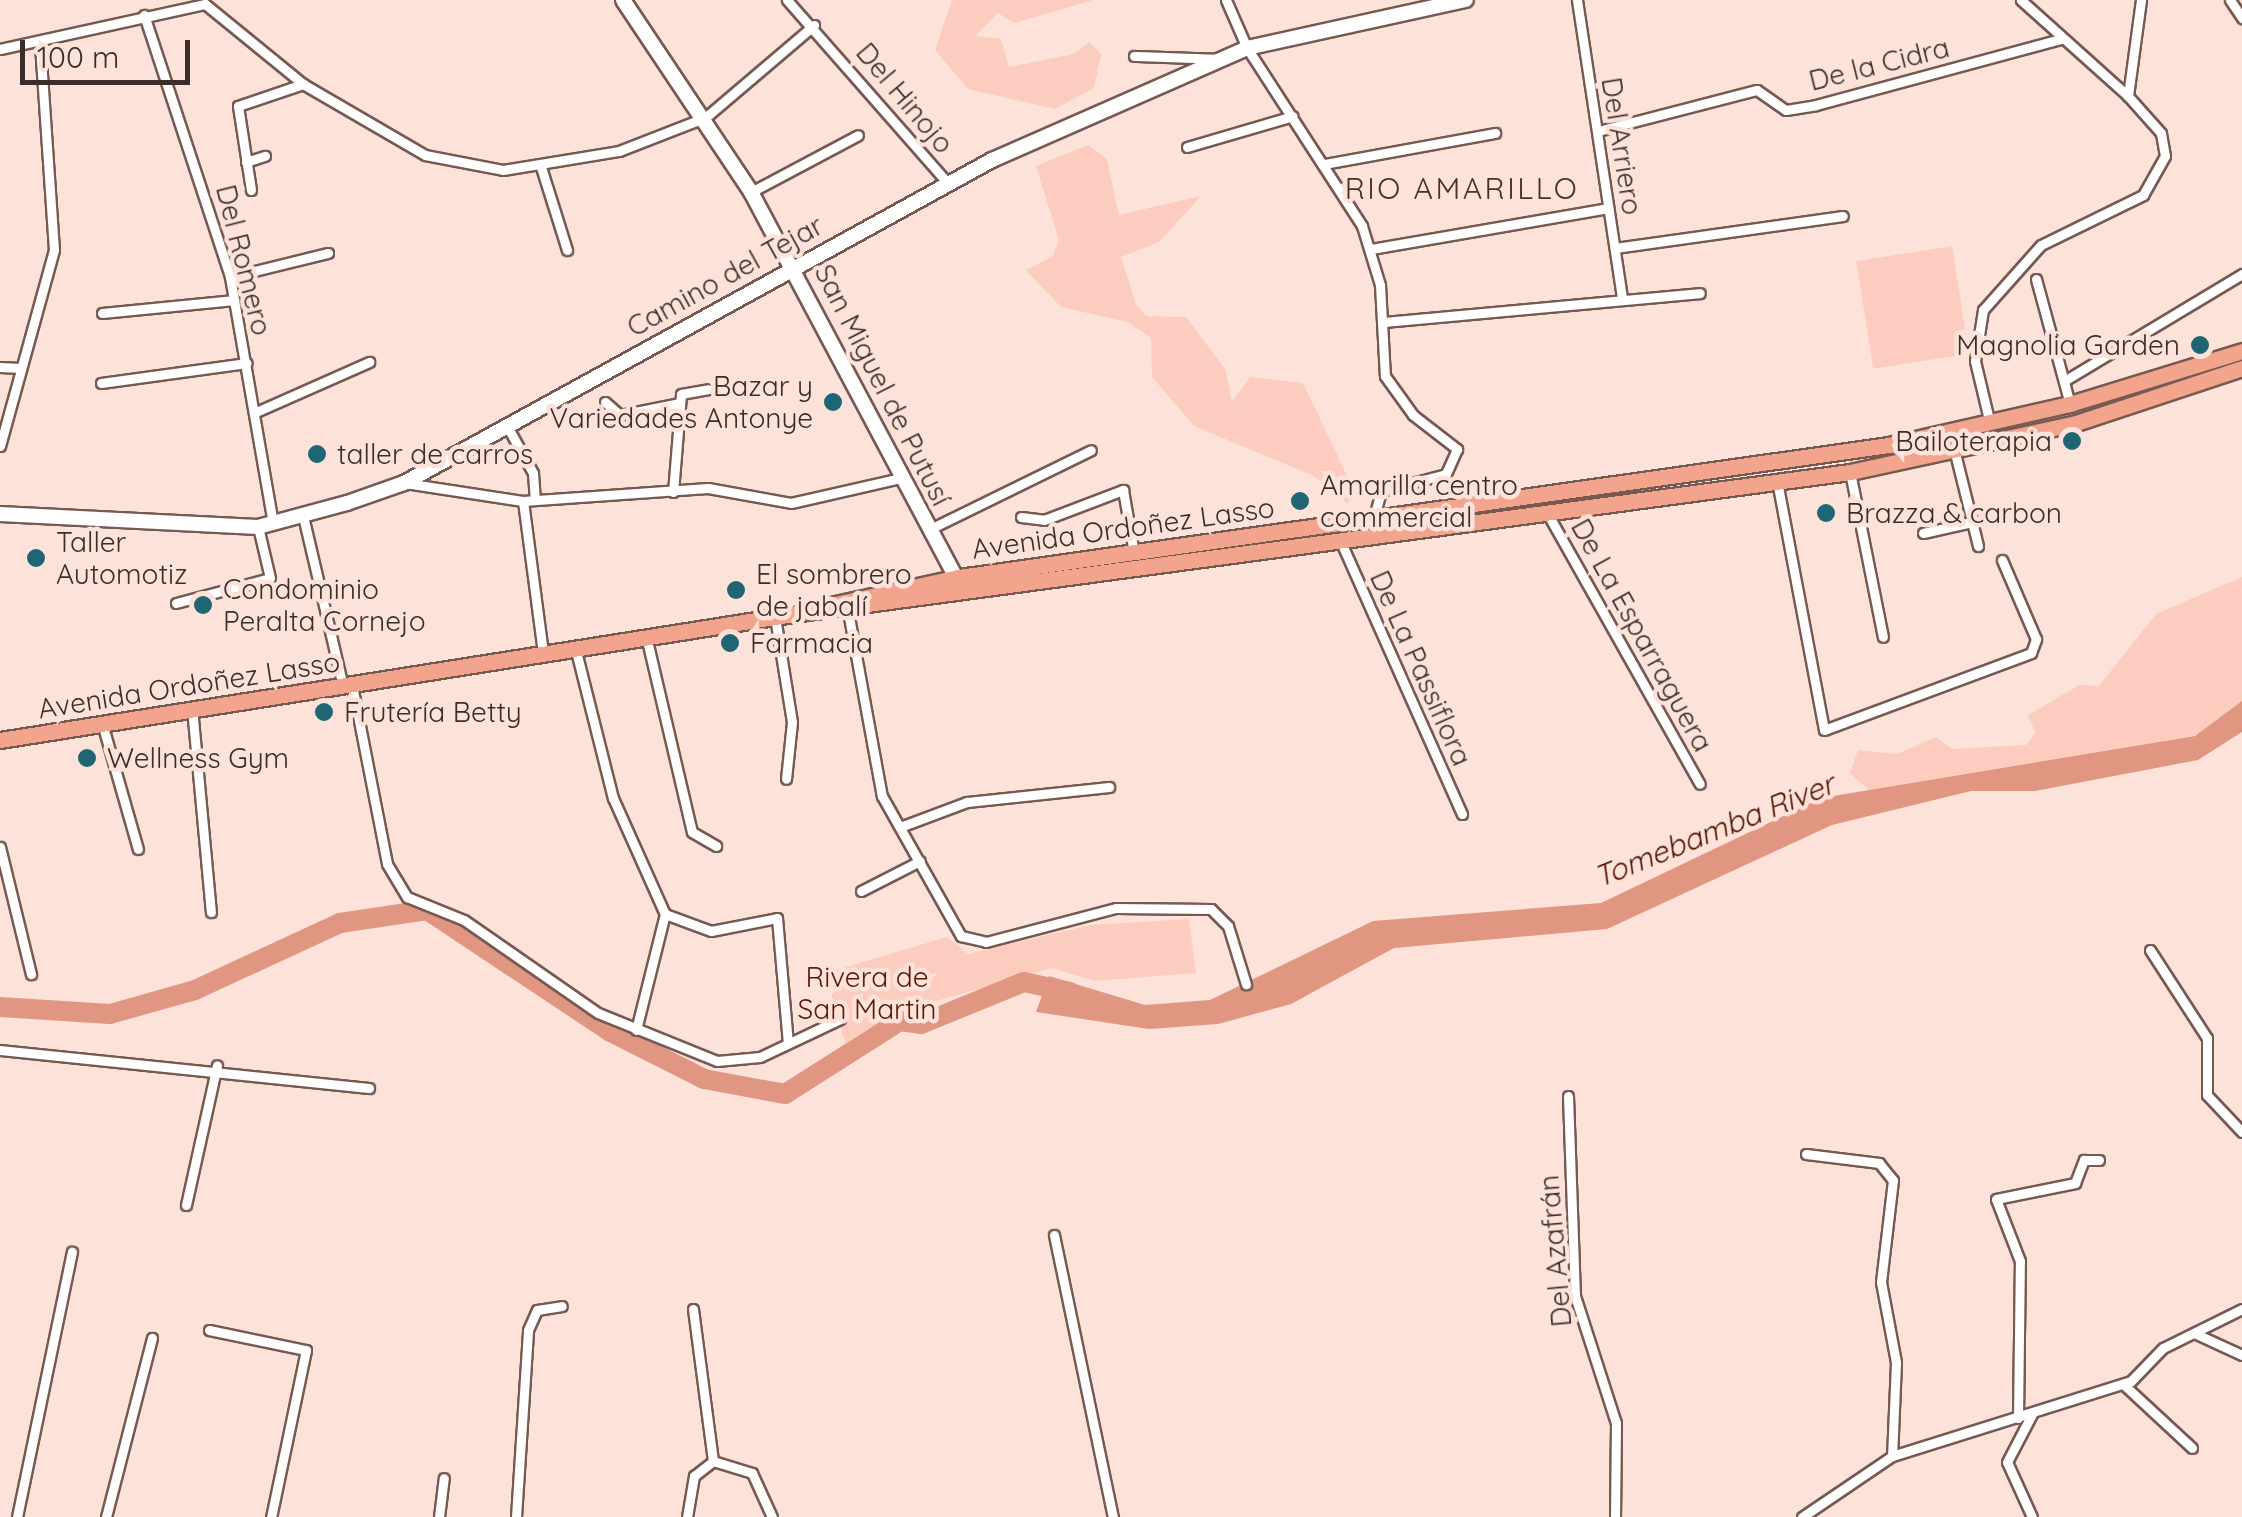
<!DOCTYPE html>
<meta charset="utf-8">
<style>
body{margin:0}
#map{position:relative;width:2242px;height:1517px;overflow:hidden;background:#fde2da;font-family:Quicksand,sans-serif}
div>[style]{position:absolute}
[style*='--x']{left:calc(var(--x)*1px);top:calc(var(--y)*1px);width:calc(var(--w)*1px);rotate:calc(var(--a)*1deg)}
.green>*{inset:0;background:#fcccbe;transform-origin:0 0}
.water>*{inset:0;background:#e09680}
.river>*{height:20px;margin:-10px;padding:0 10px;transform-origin:10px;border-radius:10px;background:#e09680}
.roads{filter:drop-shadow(2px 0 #765a52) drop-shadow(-2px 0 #765a52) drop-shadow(0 2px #765a52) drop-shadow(0 -2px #765a52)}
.street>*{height:9px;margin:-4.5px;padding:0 4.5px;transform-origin:4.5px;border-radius:4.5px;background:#fff}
.secondary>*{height:14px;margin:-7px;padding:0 7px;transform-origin:7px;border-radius:7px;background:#fff}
.primary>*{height:15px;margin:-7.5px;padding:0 7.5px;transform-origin:7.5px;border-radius:7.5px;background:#f2a48c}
.dots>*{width:28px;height:28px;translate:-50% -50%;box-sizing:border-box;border:5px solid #fde2da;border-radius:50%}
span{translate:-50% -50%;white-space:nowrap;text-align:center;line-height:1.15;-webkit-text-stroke:9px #fde2da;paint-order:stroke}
.street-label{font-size:28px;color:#3b2e2a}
.poi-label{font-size:28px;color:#3b2e2a}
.right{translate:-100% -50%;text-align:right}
.left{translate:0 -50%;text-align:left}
.park-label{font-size:28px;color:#5b1a04}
.neighbourhood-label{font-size:30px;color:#493028;letter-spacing:2.5px}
.water-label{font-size:30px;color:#531200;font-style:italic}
.scale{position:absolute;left:20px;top:40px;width:170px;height:45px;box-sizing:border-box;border:5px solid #3b2e2a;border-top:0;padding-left:12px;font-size:30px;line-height:35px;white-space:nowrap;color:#3b2e2a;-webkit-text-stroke:8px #fde2da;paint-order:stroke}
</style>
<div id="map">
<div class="green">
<div style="clip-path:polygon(952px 0,1093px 0,1014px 23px,998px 13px,975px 36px,1001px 39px,1009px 67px,1074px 54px,1089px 42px,1101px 54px,1094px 88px,1055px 109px,968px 89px,935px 50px)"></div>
<div style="clip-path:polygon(1088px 145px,1107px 159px,1119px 215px,1201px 196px,1159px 242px,1121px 257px,1136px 304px,1146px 316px,1186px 317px,1225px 369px,1232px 402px,1250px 377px,1303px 383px,1351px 484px,1348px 504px,1314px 476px,1194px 426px,1152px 377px,1151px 338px,1128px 322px,1061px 307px,1026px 270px,1053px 256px,1059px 240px,1036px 166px)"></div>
<div style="left:1952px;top:246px;width:109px;height:97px;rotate:81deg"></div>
<div style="clip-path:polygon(2242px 577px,2242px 701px,2197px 735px,1872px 793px,1850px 773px,1858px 750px,1897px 754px,1936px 737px,1952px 749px,2026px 745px,2036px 732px,2027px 716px,2079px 685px,2099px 686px,2156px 614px)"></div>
<div style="clip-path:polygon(1189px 919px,1196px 973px,1094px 981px,1052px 968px,894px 1013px,845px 1043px,826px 973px,947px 937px,968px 954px,1090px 925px)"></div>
</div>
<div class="water">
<div style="clip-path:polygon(2242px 701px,2242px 732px,2198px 760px,2035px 791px,1971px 791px,1832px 825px,1607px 929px,1394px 948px,1291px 1004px,1218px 1024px,1149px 1029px,1036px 1012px,1049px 976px,1145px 1005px,1210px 1000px,1373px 921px,1601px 903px,1821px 798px,2195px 736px)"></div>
</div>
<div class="river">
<div style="--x:0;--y:1007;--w:110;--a:3.6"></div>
<div style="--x:110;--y:1014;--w:88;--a:-15.8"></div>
<div style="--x:195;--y:990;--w:160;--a:-24.8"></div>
<div style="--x:340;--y:923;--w:88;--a:-8.5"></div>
<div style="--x:427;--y:910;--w:219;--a:33.6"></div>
<div style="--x:609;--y:1031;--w:106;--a:26.8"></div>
<div style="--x:704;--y:1079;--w:82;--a:10.5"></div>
<div style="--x:785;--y:1094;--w:136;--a:-32.4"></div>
<div style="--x:900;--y:1021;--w:21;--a:8"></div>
<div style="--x:921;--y:1024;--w:111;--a:-22.2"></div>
<div style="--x:1024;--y:982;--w:47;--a:12.3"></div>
</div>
<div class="roads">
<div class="street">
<div style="--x:787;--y:0;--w:242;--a:48.7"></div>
<div style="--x:1226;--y:0;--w:52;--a:66.4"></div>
<div style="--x:1247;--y:48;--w:212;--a:57.1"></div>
<div style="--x:1362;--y:226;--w:62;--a:73"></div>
<div style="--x:1380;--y:285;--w:91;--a:86.9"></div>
<div style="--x:1385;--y:376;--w:48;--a:54.3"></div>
<div style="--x:1413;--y:415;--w:56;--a:37.7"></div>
<div style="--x:1457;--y:449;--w:27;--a:114"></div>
<div style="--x:1446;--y:474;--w:67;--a:165.3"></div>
<div style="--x:1381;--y:491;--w:27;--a:105"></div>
<div style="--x:1577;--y:0;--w:302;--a:81.4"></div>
<div style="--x:2230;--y:0;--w:22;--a:56"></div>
<div style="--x:144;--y:15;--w:276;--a:71.8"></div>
<div style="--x:230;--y:277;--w:251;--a:80.1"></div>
<div style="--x:0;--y:49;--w:210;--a:-12.4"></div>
<div style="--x:205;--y:4;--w:127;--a:39.2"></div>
<div style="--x:303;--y:84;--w:141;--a:30.2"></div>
<div style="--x:425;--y:155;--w:79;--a:10.9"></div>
<div style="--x:503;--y:170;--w:118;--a:-9.3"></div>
<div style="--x:619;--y:151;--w:93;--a:-21.3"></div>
<div style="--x:706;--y:117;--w:142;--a:-40.4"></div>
<div style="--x:1134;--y:56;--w:84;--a:2"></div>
<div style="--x:2128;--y:96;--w:97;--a:-82.3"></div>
<div style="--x:1598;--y:131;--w:164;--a:-14.5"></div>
<div style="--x:1757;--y:90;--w:35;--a:35"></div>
<div style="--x:1786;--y:110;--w:30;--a:-9"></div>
<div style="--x:1816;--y:105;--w:254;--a:-15.1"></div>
<div style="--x:1187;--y:147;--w:110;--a:-16.3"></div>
<div style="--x:246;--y:162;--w:20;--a:-18"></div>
<div style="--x:1324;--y:164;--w:174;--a:-10.3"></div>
<div style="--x:541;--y:167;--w:87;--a:72.6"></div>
<div style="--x:251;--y:190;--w:85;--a:-98.8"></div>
<div style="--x:238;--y:106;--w:69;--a:-18.7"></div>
<div style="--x:751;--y:192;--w:121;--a:-28"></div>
<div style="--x:1615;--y:248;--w:230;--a:-8"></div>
<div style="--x:1371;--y:249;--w:241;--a:-9.8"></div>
<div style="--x:230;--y:277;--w:101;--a:-13.8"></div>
<div style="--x:2036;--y:279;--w:130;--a:74.8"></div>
<div style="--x:102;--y:313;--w:133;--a:-5.6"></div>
<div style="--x:1383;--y:322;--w:318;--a:-5.2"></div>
<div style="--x:0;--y:367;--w:21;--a:3"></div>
<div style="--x:2064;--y:381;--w:208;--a:-31"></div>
<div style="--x:101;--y:383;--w:147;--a:-7.8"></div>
<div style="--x:605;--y:402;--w:20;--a:41"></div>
<div style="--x:620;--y:415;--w:60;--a:-11.5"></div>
<div style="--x:256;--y:412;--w:124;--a:-23.9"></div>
<div style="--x:1990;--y:424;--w:65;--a:-103.4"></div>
<div style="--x:1975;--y:361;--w:52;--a:-81.1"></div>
<div style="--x:1983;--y:310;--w:87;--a:-48.3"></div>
<div style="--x:2041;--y:245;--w:114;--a:-26.1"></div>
<div style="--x:2143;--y:195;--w:45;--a:-60.6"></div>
<div style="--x:2165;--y:156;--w:23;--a:-100"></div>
<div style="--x:2161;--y:133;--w:50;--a:-131.7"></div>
<div style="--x:2128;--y:96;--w:144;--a:-138.1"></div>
<div style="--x:507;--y:426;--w:54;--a:61"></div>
<div style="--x:533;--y:473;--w:27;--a:86"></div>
<div style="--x:0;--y:446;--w:203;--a:-74.6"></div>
<div style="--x:54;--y:250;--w:207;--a:-93.9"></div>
<div style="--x:1955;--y:453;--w:96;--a:76.1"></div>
<div style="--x:1850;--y:472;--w:168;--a:78.7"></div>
<div style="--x:1777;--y:481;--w:253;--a:79.3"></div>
<div style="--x:1824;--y:730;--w:221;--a:-20.4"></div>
<div style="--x:2031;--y:653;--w:15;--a:-70"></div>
<div style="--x:2036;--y:639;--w:86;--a:-113.3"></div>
<div style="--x:405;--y:483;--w:119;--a:8.7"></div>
<div style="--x:523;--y:501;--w:185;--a:-4"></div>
<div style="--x:708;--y:488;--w:84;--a:10.2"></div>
<div style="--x:791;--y:503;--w:113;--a:-12.8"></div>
<div style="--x:673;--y:492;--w:98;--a:-85.3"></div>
<div style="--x:681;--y:394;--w:28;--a:-10"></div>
<div style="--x:523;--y:501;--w:153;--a:82.5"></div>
<div style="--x:1546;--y:511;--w:313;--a:60.6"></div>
<div style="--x:303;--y:516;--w:175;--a:76.8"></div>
<div style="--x:1021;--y:517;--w:23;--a:7"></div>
<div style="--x:1044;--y:520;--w:85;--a:-20.8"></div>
<div style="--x:1123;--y:490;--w:64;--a:80.1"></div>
<div style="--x:930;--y:529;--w:179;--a:-26.1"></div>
<div style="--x:1923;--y:533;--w:50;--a:-12.7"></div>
<div style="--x:1340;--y:540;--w:300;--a:66"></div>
<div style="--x:176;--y:603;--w:97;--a:-14.9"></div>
<div style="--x:270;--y:578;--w:52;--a:-103.2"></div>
<div style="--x:847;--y:606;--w:193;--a:79.6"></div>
<div style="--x:882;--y:796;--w:161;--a:60.6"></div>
<div style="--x:961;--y:936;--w:26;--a:13"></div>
<div style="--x:986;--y:942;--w:134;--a:-14.7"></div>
<div style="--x:1116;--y:908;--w:95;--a:0.6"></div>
<div style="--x:1211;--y:909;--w:24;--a:45"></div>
<div style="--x:1228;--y:926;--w:61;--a:72.8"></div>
<div style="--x:775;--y:617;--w:106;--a:80.8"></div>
<div style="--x:792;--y:722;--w:57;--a:96"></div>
<div style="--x:646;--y:636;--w:201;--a:76.8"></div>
<div style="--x:692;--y:832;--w:28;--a:30"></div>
<div style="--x:575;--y:647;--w:156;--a:75.9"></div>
<div style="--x:613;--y:798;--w:127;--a:65.9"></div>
<div style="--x:352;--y:685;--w:182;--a:78.9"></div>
<div style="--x:387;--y:864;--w:39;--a:59"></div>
<div style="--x:407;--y:897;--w:61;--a:22"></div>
<div style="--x:464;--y:920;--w:163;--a:34.8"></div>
<div style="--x:598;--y:1013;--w:128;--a:22"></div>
<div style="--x:717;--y:1061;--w:43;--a:-5.3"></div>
<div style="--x:760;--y:1057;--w:89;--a:-25.4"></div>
<div style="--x:192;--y:708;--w:205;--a:84.7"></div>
<div style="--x:102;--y:723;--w:131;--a:74.1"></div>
<div style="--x:900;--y:827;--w:72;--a:-20.5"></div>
<div style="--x:967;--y:802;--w:143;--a:-6"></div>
<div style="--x:0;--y:847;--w:131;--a:76.3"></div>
<div style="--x:861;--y:891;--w:66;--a:-27"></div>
<div style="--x:2150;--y:950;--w:105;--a:57.1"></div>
<div style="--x:2207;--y:1038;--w:57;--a:90"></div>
<div style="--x:2207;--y:1095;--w:51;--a:46.6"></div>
<div style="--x:636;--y:1030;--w:120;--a:-76"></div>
<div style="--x:665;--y:914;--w:49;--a:20.3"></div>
<div style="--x:711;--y:931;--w:67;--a:-11.1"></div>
<div style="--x:777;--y:918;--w:125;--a:85"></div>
<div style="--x:0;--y:1050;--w:371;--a:5.9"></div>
<div style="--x:1568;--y:1096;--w:200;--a:88"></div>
<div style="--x:1575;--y:1296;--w:133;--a:72.1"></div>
<div style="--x:1616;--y:1423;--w:94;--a:90.6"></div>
<div style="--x:1806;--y:1154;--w:74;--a:7"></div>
<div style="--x:1879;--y:1163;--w:22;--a:51"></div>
<div style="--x:1893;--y:1180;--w:103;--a:96.7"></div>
<div style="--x:1881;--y:1282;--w:81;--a:79.4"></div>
<div style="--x:1896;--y:1362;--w:94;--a:92.4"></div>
<div style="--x:186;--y:1205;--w:143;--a:-77.5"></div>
<div style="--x:1054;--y:1235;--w:288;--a:78.2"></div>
<div style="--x:693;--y:1309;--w:153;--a:82.5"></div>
<div style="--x:209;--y:1330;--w:99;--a:11.7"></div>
<div style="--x:306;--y:1350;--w:171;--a:101.8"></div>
<div style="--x:2194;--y:1333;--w:53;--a:24.6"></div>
<div style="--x:2123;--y:1384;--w:94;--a:42.8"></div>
<div style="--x:2018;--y:1418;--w:157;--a:-89.3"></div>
<div style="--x:2020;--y:1261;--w:66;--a:-111.2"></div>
<div style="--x:1996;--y:1199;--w:81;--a:-11.4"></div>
<div style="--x:2075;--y:1183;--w:25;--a:-69"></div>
<div style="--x:2084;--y:1160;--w:15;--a:0"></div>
<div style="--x:17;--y:1517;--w:271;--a:-78.3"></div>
<div style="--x:106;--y:1517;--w:185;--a:-75.6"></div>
<div style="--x:439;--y:1517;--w:39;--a:-83"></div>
<div style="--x:516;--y:1517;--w:187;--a:-86.3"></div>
<div style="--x:528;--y:1330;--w:22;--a:-66"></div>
<div style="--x:537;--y:1310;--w:25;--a:-9"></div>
<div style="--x:687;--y:1517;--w:42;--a:-80.3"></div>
<div style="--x:694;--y:1476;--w:24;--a:-38"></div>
<div style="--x:713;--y:1461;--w:41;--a:17.1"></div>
<div style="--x:752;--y:1473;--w:48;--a:65.6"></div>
<div style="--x:1802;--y:1517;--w:109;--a:-34.1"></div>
<div style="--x:1892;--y:1456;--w:250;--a:-17.4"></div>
<div style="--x:2131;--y:1381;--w:46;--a:-45.9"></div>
<div style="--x:2163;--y:1348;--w:88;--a:-26.3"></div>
<div style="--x:2032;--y:1517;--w:60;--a:-114.4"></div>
<div style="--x:2007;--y:1462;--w:54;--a:-62.5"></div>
</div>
<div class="secondary">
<div style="--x:623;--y:0;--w:231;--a:56.3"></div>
<div style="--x:751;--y:192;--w:447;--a:62"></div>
<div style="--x:0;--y:514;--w:258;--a:2.9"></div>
<div style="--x:258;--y:527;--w:92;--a:-15.1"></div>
<div style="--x:347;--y:503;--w:60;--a:-19.3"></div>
<div style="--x:404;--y:483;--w:671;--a:-28.78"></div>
<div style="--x:992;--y:160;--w:279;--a:-23.7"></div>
<div style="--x:1247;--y:48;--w:224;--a:-12.4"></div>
</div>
<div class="primary">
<div style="--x:803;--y:611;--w:160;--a:-12.3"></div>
<div style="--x:959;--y:577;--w:939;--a:-8.08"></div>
<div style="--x:1889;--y:445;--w:186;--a:-12.8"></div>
<div style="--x:2070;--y:404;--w:180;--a:-17.1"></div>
<div style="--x:0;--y:740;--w:810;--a:-9.02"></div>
<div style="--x:800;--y:613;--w:1059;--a:-7.65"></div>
<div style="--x:1850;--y:472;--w:231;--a:-12.2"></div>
<div style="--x:2076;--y:423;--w:175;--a:-18.3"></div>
</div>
</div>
<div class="dots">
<div style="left:2200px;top:345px;background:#1e6674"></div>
<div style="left:833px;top:402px;background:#1e6674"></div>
<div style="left:2072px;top:441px;background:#1e6674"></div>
<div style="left:317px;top:454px;background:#1e6674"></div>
<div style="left:1300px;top:501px;background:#1e6674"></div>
<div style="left:1826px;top:513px;background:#1e6674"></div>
<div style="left:36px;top:558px;background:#1e6674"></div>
<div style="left:736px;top:590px;background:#1e6674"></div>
<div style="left:203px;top:605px;background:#1e6674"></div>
<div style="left:730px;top:643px;background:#1e6674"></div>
<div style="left:324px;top:712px;background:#1e6674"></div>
<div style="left:87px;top:758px;background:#1e6674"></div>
</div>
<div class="street-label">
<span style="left:1879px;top:64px;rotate:-14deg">De la Cidra</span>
<span style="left:905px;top:98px;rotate:50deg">Del Hinojo</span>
<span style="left:1622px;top:146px;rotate:81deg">Del Arriero</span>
<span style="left:244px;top:260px;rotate:76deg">Del Romero</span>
<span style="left:725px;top:276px;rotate:-29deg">Camino del Tejar</span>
<span style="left:883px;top:385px;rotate:63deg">San Miguel de Putusí</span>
<span style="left:1123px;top:528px;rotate:-8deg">Avenida Ordoñez Lasso</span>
<span style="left:1642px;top:635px;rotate:61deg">De La Esparraguera</span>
<span style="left:1421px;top:668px;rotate:66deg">De La Passiflora</span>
<span style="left:189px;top:685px;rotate:-9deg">Avenida Ordoñez Lasso</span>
<span style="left:1555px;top:1251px;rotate:-95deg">Del Azafrán</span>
</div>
<div class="poi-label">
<span class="right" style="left:2180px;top:345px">Magnolia Garden</span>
<span class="right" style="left:813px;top:402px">Bazar y<br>Variedades Antonye</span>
<span class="right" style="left:2052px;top:441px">Bailoterapia</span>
<span class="left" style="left:337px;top:454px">taller de carros</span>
<span class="left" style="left:1320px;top:501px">Amarilla centro<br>commercial</span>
<span class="left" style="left:1846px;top:513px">Brazza &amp; carbon</span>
<span class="left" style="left:56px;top:558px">Taller<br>Automotiz</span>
<span class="left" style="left:756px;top:590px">El sombrero<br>de jabalí</span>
<span class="left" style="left:223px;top:605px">Condominio<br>Peralta Cornejo</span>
<span class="left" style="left:750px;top:643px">Farmacia</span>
<span class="left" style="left:344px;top:712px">Frutería Betty</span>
<span class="left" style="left:107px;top:758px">Wellness Gym</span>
</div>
<div class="park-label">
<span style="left:867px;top:993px">Rivera de<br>San Martin</span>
</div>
<div class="neighbourhood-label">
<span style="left:1462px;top:188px">RIO AMARILLO</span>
</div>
<div class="water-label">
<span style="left:1714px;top:830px;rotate:-22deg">Tomebamba River</span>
</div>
<div class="scale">100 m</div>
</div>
